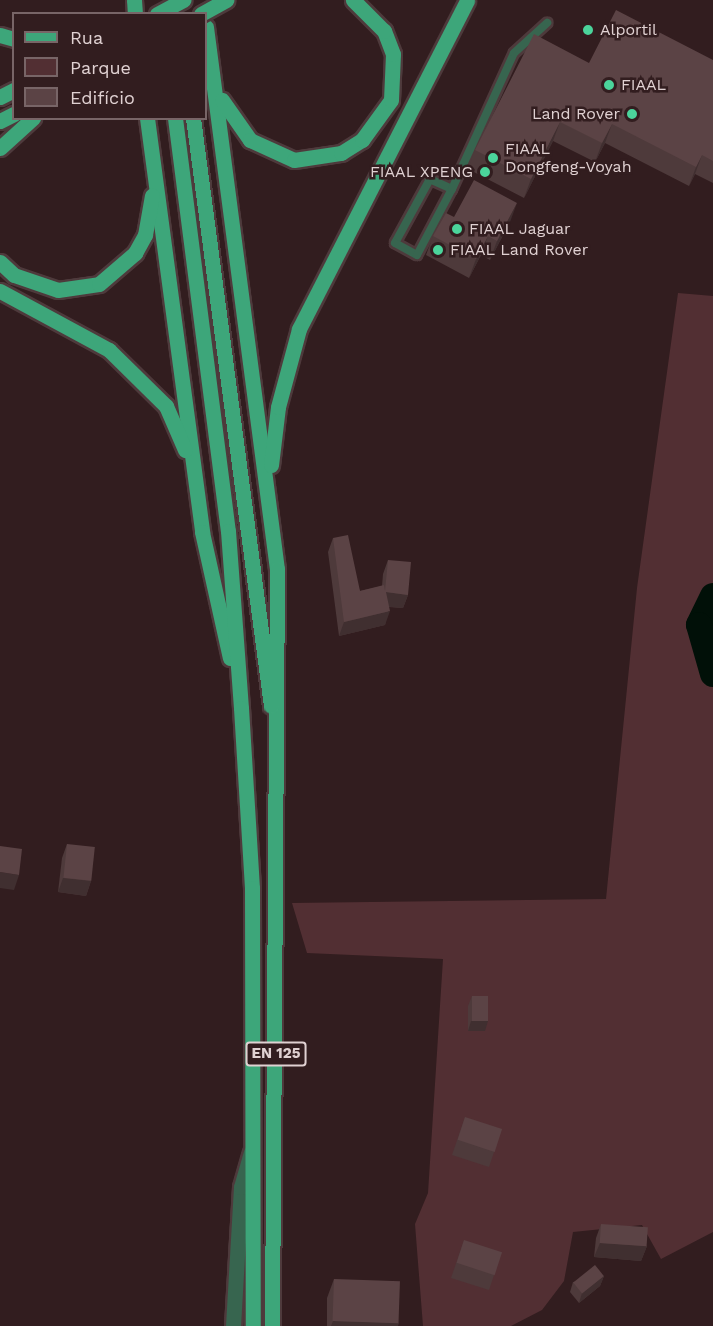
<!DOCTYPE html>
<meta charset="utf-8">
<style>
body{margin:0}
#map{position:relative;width:713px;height:1326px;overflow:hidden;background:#321d1f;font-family:"Work Sans",sans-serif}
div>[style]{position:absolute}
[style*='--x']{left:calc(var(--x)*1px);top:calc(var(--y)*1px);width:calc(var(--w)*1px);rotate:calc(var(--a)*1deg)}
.green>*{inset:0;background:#522f33}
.river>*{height:26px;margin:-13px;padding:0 13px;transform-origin:13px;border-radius:13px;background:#011008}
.roads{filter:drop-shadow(2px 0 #4e3a3c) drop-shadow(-2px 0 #4e3a3c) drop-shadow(0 2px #4e3a3c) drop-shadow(0 -2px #4e3a3c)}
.lane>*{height:8px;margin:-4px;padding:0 4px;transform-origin:4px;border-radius:4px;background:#37654f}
.street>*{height:15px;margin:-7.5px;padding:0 7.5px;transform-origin:7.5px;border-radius:7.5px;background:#37654f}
.primary>*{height:15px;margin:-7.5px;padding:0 7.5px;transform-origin:7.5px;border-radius:7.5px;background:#3da67a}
.bridges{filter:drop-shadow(2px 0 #4e3a3c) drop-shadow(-2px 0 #4e3a3c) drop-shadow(0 2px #4e3a3c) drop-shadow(0 -2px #4e3a3c)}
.primary-bridge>*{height:15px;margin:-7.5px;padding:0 7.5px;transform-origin:7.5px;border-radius:7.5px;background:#3da67a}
.wall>*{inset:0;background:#4e3a3b}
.shaded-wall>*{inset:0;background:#402f30}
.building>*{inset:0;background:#5b4345;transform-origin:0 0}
.dots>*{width:16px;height:16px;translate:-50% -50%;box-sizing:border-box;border:3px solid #321d1f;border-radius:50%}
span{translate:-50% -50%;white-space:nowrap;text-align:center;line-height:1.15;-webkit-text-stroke:5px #321d1f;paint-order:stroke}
.shield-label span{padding:2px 4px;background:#321d1f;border:2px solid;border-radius:4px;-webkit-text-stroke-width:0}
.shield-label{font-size:15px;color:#e0d1d2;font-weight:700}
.poi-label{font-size:16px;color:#e0d1d2}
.left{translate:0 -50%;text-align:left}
.right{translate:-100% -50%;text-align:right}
.legend{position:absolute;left:12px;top:12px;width:195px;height:108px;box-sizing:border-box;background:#321d1f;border:2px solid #786567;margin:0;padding:8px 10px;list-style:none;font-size:18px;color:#e0d1d2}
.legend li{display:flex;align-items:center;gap:12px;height:30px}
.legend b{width:30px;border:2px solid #786567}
</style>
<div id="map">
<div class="green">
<div style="clip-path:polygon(678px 293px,713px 296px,713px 1232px,661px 1259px,642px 1225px,573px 1232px,564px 1281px,542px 1310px,511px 1326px,423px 1326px,415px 1224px,428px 1193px,443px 959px,307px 953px,292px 903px,606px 899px,637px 588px)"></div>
</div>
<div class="river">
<div style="--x:713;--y:596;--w:32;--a:116"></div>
<div style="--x:699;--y:625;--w:51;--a:74.1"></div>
</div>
<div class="roads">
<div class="lane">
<div style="--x:452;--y:189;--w:24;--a:-156"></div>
<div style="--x:430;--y:179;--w:73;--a:118.7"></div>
<div style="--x:395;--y:243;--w:25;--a:29"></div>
<div style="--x:417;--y:255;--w:75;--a:-62.1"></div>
<div style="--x:452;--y:189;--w:149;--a:-65.5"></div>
<div style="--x:514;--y:53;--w:45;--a:-42.3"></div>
</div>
<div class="street">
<div style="--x:233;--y:1326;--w:139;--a:-86.7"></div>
<div style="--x:241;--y:1187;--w:36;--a:-74"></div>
</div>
<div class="primary">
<div style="--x:134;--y:0;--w:14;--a:86"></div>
<div style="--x:206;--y:27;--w:547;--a:82.54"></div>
<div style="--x:277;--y:569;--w:757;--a:90.38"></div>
<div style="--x:0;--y:35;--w:15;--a:16"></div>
<div style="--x:0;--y:97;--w:16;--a:-27"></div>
<div style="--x:222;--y:100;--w:49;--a:55"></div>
<div style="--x:250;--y:140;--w:48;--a:24.4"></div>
<div style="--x:294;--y:160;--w:48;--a:-8.5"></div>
<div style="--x:341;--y:153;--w:25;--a:-32"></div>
<div style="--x:362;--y:140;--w:49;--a:-54.1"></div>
<div style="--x:391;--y:100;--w:46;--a:-87.5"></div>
<div style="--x:393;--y:54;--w:25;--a:-111"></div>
<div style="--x:384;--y:31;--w:44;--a:-135"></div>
<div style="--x:147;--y:118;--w:418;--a:82.4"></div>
<div style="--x:202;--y:532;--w:129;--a:77.5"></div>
<div style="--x:175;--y:118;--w:416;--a:82.7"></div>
<div style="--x:228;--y:531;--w:177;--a:85.8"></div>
<div style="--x:241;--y:708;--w:180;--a:86.5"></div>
<div style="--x:252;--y:888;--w:438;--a:89.9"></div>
<div style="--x:193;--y:118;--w:593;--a:82.44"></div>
<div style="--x:0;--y:121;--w:16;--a:-27"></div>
<div style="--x:0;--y:148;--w:45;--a:-42.3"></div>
<div style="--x:0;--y:262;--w:19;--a:43"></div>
<div style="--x:14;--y:275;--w:46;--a:18.8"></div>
<div style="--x:58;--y:290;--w:41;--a:-8.3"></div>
<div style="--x:99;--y:284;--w:48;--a:-40.7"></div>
<div style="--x:135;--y:253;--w:21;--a:-61"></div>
<div style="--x:145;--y:235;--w:40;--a:-80"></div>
<div style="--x:0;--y:291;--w:124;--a:28.4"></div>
<div style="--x:109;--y:350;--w:80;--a:44.5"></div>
<div style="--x:166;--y:406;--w:48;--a:66.6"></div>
<div style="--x:271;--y:465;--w:58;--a:-83.1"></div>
<div style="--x:278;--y:407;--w:81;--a:-74.9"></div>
<div style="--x:299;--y:329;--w:369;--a:-62.9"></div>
</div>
</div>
<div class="bridges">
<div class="primary-bridge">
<div style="--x:157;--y:14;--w:30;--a:-28"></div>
<div style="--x:201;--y:14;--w:29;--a:-29"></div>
</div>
</div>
<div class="wall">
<div style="clip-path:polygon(713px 60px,713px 183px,695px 174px,689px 186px,605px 143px,595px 162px,553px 141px,524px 198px,468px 169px,475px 150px,589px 63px)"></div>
<div style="clip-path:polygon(454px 217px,510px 222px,490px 260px,481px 255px,469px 278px,426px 255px,433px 236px)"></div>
<div style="clip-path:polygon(333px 538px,360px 591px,382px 586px,383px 574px,388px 560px,408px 595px,403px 608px,389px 607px,385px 625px,339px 636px,328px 552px)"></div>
<div style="clip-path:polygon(67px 844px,91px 881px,86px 896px,58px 892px,62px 858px)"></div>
<div style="clip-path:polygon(472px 996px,485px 1031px,468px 1031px,468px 1006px)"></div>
<div style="clip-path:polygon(465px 1117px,494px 1152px,489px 1167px,452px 1155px)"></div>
<div style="clip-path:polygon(601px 1224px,647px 1246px,641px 1261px,594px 1257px,596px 1238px)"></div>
<div style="clip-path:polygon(464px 1240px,494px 1275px,489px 1290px,451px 1278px)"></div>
<div style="clip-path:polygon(604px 1276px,600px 1286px,579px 1303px,570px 1292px,573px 1282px)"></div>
<div style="clip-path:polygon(334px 1279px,398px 1326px,327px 1326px,327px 1298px)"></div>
</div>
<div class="shaded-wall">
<div style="clip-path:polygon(560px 122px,553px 141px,524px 198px,531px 179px)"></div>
<div style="clip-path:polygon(612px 124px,605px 143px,595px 162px,602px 143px)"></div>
<div style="clip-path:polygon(702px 155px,695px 174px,689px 186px,696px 167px)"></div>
<div style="clip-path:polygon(517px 203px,510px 222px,490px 260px,497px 241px)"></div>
<div style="clip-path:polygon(488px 236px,481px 255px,469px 278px,476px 259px)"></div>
<div style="clip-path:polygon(386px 592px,408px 595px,403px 608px,381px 606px)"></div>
<div style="clip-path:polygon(390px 611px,385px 625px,339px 636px,344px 622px)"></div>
<div style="clip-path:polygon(0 872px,19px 875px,14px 890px,0 888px)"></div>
<div style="clip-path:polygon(63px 878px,91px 881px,86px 896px,58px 892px)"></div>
<div style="clip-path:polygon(471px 1021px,488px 1021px,485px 1031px,468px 1031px)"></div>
<div style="clip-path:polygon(600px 1243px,647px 1246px,641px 1261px,594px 1257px)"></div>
<div style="clip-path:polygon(604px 1276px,600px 1286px,579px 1303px,582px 1293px)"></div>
<div style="clip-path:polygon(333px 1321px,399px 1323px,398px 1326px,331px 1326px)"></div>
</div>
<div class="building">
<div style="clip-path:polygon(616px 10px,713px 60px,713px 161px,702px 155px,696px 167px,612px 124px,602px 143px,560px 122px,531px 179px,475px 150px,534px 34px,589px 63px)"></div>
<div style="clip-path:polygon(474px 180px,517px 203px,497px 241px,488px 236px,476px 259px,433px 236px,446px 213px,454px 217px)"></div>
<div style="clip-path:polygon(348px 535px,360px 591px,384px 585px,385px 591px,388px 560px,411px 562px,408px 595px,386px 592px,390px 611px,344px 622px,333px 538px)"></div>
<div style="left:67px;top:844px;width:28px;height:34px;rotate:6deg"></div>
<div style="clip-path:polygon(0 846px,22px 849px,19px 875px,0 872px)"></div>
<div style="left:472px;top:996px;width:16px;height:25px"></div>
<div style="left:465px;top:1117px;width:39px;height:24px;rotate:18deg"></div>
<div style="left:601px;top:1224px;width:47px;height:19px;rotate:4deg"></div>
<div style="left:464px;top:1240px;width:40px;height:24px;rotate:18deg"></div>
<div style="left:595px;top:1265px;width:14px;height:28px;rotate:51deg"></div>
<div style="left:334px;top:1279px;width:66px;height:42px;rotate:2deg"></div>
</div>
<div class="dots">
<div style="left:588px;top:30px;background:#4bd49b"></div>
<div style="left:609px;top:85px;background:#4bd49b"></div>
<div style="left:632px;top:114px;background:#4bd49b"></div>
<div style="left:493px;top:158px;background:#4bd49b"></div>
<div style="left:485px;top:172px;background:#4bd49b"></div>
<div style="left:457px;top:229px;background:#4bd49b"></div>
<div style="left:438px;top:250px;background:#4bd49b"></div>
</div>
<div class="shield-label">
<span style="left:276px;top:1054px">EN 125</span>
</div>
<div class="poi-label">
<span class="left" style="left:600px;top:30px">Alportil</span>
<span class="left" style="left:621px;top:85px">FIAAL</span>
<span class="right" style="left:620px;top:114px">Land Rover</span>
<span class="left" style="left:505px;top:158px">FIAAL<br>Dongfeng-Voyah</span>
<span class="right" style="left:473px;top:172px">FIAAL XPENG</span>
<span class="left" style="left:469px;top:229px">FIAAL Jaguar</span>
<span class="left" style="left:450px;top:250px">FIAAL Land Rover</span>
</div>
<ul class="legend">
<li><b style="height:8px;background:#3da67a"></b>Rua</li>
<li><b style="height:16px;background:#522f33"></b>Parque</li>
<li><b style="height:16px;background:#5b4345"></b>Edifício</li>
</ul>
</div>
